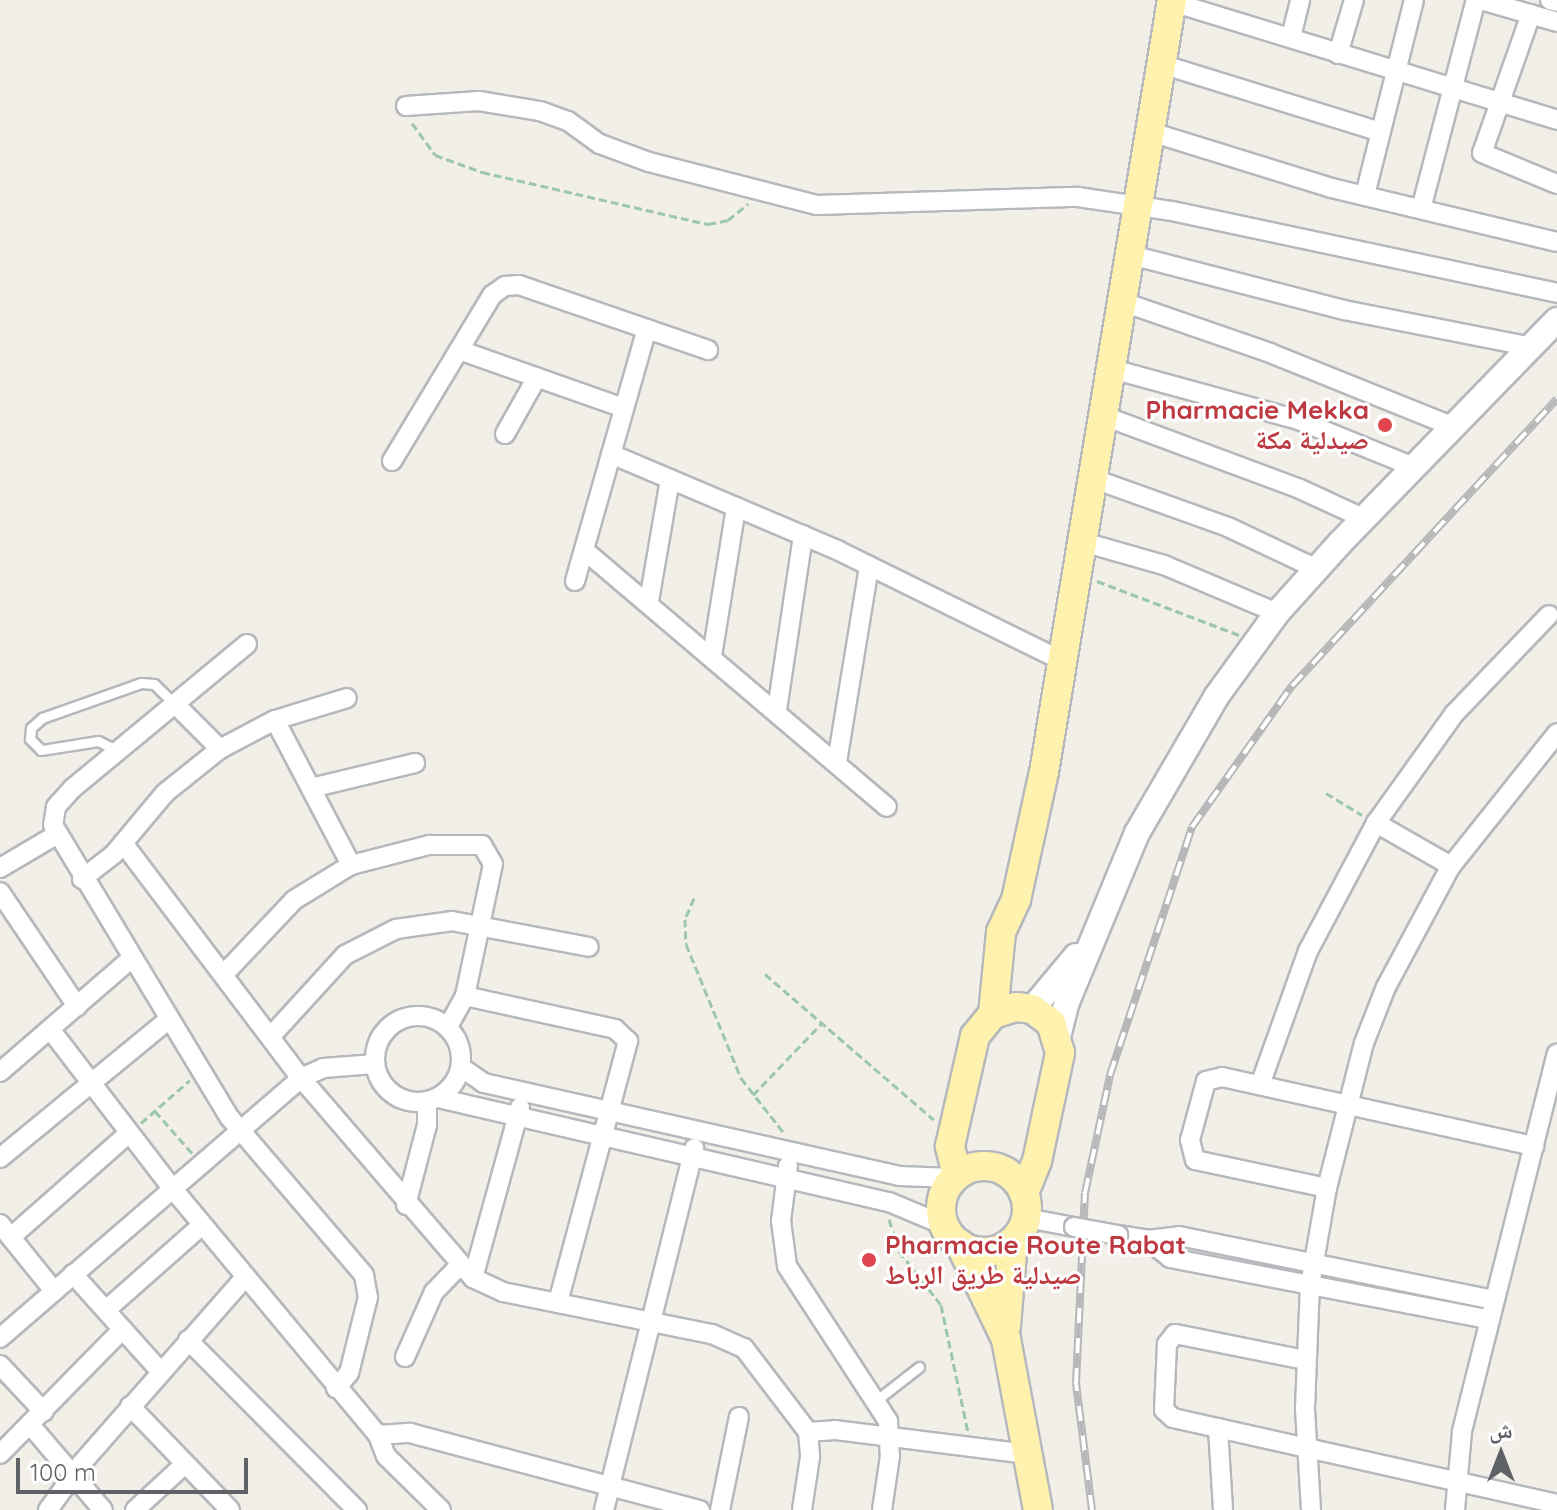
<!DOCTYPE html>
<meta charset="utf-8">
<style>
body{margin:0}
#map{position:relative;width:1557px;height:1510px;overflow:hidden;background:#f1efe8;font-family:Quicksand,"Noto Naskh Arabic",sans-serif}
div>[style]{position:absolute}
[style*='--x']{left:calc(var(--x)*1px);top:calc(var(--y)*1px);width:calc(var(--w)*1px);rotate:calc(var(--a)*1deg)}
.path>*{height:3px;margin-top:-1.5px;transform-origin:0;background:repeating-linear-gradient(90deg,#9cc7a9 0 8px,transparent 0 12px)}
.roads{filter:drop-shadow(2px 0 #b5b8bc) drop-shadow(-2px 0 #b5b8bc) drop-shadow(0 2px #b5b8bc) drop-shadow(0 -2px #b5b8bc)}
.lane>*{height:9px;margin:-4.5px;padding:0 4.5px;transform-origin:4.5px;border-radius:4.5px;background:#fff}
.street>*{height:18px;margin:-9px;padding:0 9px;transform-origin:9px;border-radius:9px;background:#fff}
.street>.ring{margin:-9px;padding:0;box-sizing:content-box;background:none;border:18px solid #fff;border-radius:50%}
.secondary>*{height:24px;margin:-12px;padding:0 12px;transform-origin:12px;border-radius:12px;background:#fff}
.primary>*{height:28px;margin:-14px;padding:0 14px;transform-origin:14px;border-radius:14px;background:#fff2af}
.primary>.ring{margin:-14px;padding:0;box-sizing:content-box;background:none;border:28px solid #fff2af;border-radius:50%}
.rail>*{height:8px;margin-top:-4px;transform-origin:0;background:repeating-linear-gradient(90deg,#fff 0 15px,#b6b7b8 0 30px);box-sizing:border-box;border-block:2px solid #b6b7b8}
.bridges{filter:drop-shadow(2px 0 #b5b8bc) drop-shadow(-2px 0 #b5b8bc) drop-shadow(0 2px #b5b8bc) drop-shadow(0 -2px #b5b8bc)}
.street-bridge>*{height:18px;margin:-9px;padding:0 9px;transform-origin:9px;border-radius:9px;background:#fff}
.dots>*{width:22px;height:22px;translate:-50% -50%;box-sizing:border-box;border:4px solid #fff;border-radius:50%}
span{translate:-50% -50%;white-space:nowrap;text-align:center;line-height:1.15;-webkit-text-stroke:6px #fff;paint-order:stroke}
.health-label{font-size:26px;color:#be3a42;font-weight:700}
.right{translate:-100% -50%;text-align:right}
.left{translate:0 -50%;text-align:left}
.north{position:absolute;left:1461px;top:1414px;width:80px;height:80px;-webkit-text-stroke:6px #fff;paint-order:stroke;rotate:0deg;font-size:22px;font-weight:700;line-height:32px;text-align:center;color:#5f6368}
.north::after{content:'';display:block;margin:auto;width:28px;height:36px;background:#5f6368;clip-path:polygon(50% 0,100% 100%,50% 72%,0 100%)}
.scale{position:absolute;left:16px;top:1458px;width:232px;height:36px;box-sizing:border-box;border:4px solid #5f6368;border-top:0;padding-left:10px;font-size:24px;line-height:28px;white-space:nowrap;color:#5f6368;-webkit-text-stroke:6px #fff;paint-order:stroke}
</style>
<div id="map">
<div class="path">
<div style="--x:412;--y:123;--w:39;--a:54"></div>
<div style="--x:435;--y:155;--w:50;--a:19.9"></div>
<div style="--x:482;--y:172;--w:232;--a:13"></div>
<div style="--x:708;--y:224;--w:20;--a:-11"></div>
<div style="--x:728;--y:220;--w:26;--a:-39"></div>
<div style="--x:1097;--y:581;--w:152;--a:20.8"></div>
<div style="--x:1326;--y:793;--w:42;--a:31.4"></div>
<div style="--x:694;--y:898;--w:23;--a:113"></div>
<div style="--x:685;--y:919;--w:25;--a:88"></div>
<div style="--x:686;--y:944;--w:145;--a:67.7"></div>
<div style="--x:741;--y:1078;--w:70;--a:52"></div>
<div style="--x:765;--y:974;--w:223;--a:40.8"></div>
<div style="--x:753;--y:1095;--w:100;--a:-46.2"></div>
<div style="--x:155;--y:1111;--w:56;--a:48.6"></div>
<div style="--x:141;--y:1123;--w:65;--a:-41.3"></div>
<div style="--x:889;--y:1219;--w:34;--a:73"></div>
<div style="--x:899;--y:1251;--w:68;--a:52.1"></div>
<div style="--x:941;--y:1305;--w:130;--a:78"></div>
</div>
<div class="roads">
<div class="lane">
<div style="--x:118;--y:751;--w:22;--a:-153"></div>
<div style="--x:98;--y:741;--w:58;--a:171"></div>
<div style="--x:41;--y:750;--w:16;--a:-135"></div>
<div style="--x:30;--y:739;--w:11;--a:-85"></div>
<div style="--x:31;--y:728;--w:15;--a:-42"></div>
<div style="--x:42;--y:718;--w:105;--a:-19.5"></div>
<div style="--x:141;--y:683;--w:13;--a:4"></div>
<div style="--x:154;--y:684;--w:29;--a:44"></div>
<div style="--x:878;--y:1399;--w:52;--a:-38"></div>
</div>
<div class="street">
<div style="--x:1481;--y:0;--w:79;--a:16.1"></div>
<div style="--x:1550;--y:0;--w:7;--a:16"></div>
<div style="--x:1172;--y:2;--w:403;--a:17"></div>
<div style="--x:1531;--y:14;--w:147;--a:109.4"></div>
<div style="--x:1482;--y:153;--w:81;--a:22.5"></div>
<div style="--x:1291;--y:37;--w:38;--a:-76"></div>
<div style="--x:1338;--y:54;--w:56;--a:-73.5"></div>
<div style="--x:1161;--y:64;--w:230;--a:17.2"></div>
<div style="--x:406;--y:106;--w:73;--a:-3.9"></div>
<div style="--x:479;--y:101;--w:62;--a:9.3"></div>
<div style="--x:540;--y:111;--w:30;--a:20"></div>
<div style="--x:568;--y:121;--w:39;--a:36"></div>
<div style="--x:600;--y:144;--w:52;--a:20.2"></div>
<div style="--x:649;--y:162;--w:173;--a:14.4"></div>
<div style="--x:817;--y:205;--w:261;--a:-1.8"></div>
<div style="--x:1078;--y:197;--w:95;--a:8.5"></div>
<div style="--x:1172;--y:211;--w:394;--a:12"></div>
<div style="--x:1151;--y:132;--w:189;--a:17.2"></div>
<div style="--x:1332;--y:188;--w:231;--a:13.5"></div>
<div style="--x:1365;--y:195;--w:201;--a:-75.9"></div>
<div style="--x:1421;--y:209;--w:216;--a:-75.3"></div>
<div style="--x:1131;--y:255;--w:220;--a:14.5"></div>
<div style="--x:1344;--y:310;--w:192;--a:11.1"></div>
<div style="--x:1123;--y:302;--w:156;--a:19.1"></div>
<div style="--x:1270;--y:353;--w:198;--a:21.9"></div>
<div style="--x:459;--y:350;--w:175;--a:19.4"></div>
<div style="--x:1112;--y:369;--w:193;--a:15.3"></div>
<div style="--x:1298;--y:420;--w:125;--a:22.1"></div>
<div style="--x:1104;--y:416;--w:209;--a:20.4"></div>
<div style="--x:1300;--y:489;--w:69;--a:24.7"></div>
<div style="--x:505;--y:434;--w:65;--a:-60.7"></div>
<div style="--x:611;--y:454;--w:246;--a:23"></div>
<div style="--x:837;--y:550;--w:252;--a:26.2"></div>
<div style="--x:392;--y:461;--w:194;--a:-58.9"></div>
<div style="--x:492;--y:295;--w:16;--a:-35"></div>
<div style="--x:505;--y:286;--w:14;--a:-4"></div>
<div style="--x:519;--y:285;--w:200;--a:19"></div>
<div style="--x:1094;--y:479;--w:142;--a:19.7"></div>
<div style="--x:1228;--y:527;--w:98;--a:25.3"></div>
<div style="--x:1083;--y:542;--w:84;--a:15.9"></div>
<div style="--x:1164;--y:565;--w:123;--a:23"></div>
<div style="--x:584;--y:550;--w:397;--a:40.3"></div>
<div style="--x:575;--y:581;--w:262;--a:-74.1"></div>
<div style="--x:649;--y:601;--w:124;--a:-80.2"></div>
<div style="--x:247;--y:644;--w:227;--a:140.4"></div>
<div style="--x:72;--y:789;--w:24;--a:132"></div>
<div style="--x:56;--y:807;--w:18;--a:99"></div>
<div style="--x:53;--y:825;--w:342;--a:58.9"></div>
<div style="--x:230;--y:1118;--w:206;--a:49.5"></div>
<div style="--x:364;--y:1275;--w:22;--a:80"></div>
<div style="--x:368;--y:1297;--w:78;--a:104"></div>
<div style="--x:349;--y:1373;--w:20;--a:131"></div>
<div style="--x:712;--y:656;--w:151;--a:-80.8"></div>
<div style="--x:175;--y:704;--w:64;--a:45"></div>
<div style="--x:777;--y:710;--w:177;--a:-81.5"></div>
<div style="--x:275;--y:720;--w:164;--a:62.3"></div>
<div style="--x:837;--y:762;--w:199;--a:-80.7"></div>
<div style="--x:311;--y:788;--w:107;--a:-13.5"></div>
<div style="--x:1376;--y:823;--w:86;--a:29.8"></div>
<div style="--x:123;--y:843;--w:295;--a:52.9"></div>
<div style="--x:301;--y:1078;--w:264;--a:49.3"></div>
<div style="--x:473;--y:1278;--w:33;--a:25"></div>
<div style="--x:503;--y:1292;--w:213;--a:11.4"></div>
<div style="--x:712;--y:1334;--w:35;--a:24"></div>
<div style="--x:744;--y:1348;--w:106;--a:52.7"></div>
<div style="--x:808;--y:1432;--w:25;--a:85"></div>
<div style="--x:810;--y:1457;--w:54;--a:98.6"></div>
<div style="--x:0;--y:868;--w:65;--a:-30.5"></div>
<div style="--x:82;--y:879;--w:41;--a:-38"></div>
<div style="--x:114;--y:854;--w:80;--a:-50.1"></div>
<div style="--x:165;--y:793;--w:70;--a:-38.7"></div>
<div style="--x:220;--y:749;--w:62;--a:-27.8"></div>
<div style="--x:275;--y:720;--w:75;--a:-17"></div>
<div style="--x:0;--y:892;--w:138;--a:56"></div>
<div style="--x:225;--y:973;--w:100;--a:-46.6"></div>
<div style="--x:294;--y:900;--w:67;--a:-31.6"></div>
<div style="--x:351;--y:865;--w:81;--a:-14.4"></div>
<div style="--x:429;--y:845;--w:53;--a:0"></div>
<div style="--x:482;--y:845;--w:22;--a:60"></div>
<div style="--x:493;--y:864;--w:135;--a:102"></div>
<div style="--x:465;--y:996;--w:35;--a:119"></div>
<div style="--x:465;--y:996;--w:154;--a:12.4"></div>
<div style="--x:615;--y:1029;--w:18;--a:43"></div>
<div style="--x:628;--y:1041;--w:271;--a:105"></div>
<div class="ring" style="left:375px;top:1016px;width:68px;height:68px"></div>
<div style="--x:50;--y:1029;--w:200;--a:52.5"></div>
<div style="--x:172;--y:1188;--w:322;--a:50.2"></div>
<div style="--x:272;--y:1035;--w:108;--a:-47.6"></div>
<div style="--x:345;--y:955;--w:57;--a:-27"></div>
<div style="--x:396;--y:929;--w:57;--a:-8.1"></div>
<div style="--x:452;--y:921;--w:139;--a:10.7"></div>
<div style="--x:461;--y:1067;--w:28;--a:35"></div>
<div style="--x:484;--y:1083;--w:425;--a:12.6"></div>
<div style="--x:899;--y:1176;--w:55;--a:2.1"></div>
<div style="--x:0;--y:1072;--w:174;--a:-40.8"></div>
<div style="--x:1260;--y:1085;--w:142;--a:-70.3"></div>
<div style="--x:1308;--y:951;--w:145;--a:-62"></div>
<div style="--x:1376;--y:823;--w:134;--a:-54.4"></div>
<div style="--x:1454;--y:714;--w:137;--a:-46.2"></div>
<div style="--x:438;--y:1098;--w:463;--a:13"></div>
<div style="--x:889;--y:1202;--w:60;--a:22.7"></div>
<div style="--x:0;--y:1158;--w:219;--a:-39.4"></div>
<div style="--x:788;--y:1166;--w:55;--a:97.3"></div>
<div style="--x:781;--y:1221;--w:45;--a:82.4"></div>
<div style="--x:787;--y:1266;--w:185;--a:56.9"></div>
<div style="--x:888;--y:1421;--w:35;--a:87"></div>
<div style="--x:890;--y:1456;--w:55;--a:98.4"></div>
<div style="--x:1327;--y:1188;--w:135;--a:-168"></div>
<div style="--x:1195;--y:1160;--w:21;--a:-104"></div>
<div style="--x:1190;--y:1140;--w:61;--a:-74.8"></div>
<div style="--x:1206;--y:1081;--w:16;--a:-14"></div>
<div style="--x:1222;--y:1077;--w:320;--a:12.5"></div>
<div style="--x:406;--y:1205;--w:83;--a:-75.3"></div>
<div style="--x:427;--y:1125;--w:24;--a:-90"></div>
<div style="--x:1026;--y:1218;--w:49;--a:10.6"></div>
<div style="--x:0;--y:1224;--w:86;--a:51.1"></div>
<div style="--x:1118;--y:1235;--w:30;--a:9"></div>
<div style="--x:1148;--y:1240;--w:31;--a:-7"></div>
<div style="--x:1179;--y:1236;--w:320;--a:11.5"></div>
<div style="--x:11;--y:1237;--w:157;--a:-41.4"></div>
<div style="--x:1148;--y:1240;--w:28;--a:39"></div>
<div style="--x:1170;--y:1258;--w:324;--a:10.9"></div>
<div style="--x:73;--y:1274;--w:130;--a:48.1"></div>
<div style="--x:473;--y:1278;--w:177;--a:-74.6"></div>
<div style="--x:106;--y:1310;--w:128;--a:-41.5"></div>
<div style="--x:0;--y:1338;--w:398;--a:-40.8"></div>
<div style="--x:301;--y:1078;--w:24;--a:-24"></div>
<div style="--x:323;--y:1068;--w:52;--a:-4.4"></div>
<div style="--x:188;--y:1340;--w:240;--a:45.2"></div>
<div style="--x:405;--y:1357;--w:71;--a:-66"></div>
<div style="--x:434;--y:1292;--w:37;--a:-46"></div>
<div style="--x:1305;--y:1360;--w:133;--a:-168.7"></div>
<div style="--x:1175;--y:1334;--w:13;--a:129"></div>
<div style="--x:1167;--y:1344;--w:66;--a:92.6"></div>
<div style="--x:1164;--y:1410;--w:12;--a:42"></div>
<div style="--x:1173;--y:1418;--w:394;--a:12.6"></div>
<div style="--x:0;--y:1365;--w:64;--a:46.9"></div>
<div style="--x:130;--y:1406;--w:144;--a:46.1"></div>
<div style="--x:32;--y:1427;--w:109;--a:49.5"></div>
<div style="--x:1218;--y:1428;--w:82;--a:86.5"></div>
<div style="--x:808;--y:1432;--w:27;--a:-4"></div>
<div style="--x:835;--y:1430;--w:193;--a:7.1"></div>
<div style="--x:0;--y:1454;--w:175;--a:-45.5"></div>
<div style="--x:48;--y:1510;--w:57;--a:-54.3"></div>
<div style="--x:81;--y:1464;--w:249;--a:-48.7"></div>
<div style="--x:135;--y:1510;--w:68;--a:-42.6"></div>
<div style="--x:441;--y:1510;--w:77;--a:-135.5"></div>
<div style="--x:386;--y:1456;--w:22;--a:-111"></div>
<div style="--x:378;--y:1435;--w:32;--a:-4"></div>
<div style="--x:410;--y:1433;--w:300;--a:14.9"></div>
<div style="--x:604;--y:1510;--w:373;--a:-76"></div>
<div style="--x:720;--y:1510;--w:95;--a:-78.5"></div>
<div style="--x:1311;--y:1510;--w:102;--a:-93.4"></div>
<div style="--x:1305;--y:1408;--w:123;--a:-87.7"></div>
<div style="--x:1310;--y:1285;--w:98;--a:-80.1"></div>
<div style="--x:1327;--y:1188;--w:150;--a:-75.7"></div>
<div style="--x:1364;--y:1043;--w:60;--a:-68.6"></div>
<div style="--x:1386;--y:987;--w:137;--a:-61.8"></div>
<div style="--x:1451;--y:866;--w:170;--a:-51.4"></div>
<div style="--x:1455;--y:1510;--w:79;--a:-84.9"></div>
<div style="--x:1462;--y:1431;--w:389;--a:-75.9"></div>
</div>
<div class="secondary">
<div style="--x:1032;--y:1009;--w:69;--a:-50.3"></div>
<div style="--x:1058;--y:1037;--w:36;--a:-76"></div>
<div style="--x:1067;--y:1002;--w:183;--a:-67.5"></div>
<div style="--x:1137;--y:833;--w:157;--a:-59.8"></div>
<div style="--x:1216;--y:697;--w:104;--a:-54"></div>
<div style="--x:1277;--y:613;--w:94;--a:-48"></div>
<div style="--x:1340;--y:543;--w:311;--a:-45.8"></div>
</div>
<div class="primary">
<div style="--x:993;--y:1014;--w:82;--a:-84.4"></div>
<div style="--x:1001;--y:932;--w:35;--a:-65"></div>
<div style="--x:1016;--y:900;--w:131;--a:-77.7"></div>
<div style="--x:1044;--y:772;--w:783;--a:-80.59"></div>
<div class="ring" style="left:941px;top:1166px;width:58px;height:58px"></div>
<div style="--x:957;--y:1175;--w:30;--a:-104"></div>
<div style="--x:950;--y:1146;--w:113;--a:-77.2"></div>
<div style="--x:975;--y:1036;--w:28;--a:-51"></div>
<div style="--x:993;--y:1014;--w:24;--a:-17"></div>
<div style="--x:1016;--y:1007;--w:16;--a:7"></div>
<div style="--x:1032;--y:1009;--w:24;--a:36"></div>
<div style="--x:1051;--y:1023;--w:31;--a:73"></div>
<div style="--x:1060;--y:1053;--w:110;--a:102"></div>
<div style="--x:1037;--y:1161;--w:35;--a:112"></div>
<div style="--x:960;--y:1244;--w:106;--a:64.2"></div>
<div style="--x:1006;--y:1339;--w:174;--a:79.4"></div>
<div style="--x:1006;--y:1326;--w:85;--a:-85.3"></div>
</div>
</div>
<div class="rail">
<div style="--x:1092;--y:1510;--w:128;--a:-97.2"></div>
<div style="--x:1076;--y:1383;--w:190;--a:-87.3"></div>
<div style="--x:1085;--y:1193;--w:121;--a:-78"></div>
<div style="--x:1110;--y:1075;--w:261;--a:-71.7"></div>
<div style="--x:1192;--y:827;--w:173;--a:-54.7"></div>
<div style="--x:1292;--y:686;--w:391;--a:-47.3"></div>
</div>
<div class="bridges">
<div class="street-bridge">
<div style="--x:1074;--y:1227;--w:45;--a:10.3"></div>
</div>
</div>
<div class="dots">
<div style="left:1385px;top:425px;background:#e0444e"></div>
<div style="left:869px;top:1260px;background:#e0444e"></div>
</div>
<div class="health-label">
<span class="right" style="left:1369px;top:425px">Pharmacie Mekka<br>صيدلية مكة</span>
<span class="left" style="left:885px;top:1260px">Pharmacie Route Rabat<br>صيدلية طريق الرباط</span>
</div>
<div class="north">ش</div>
<div class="scale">100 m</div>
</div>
